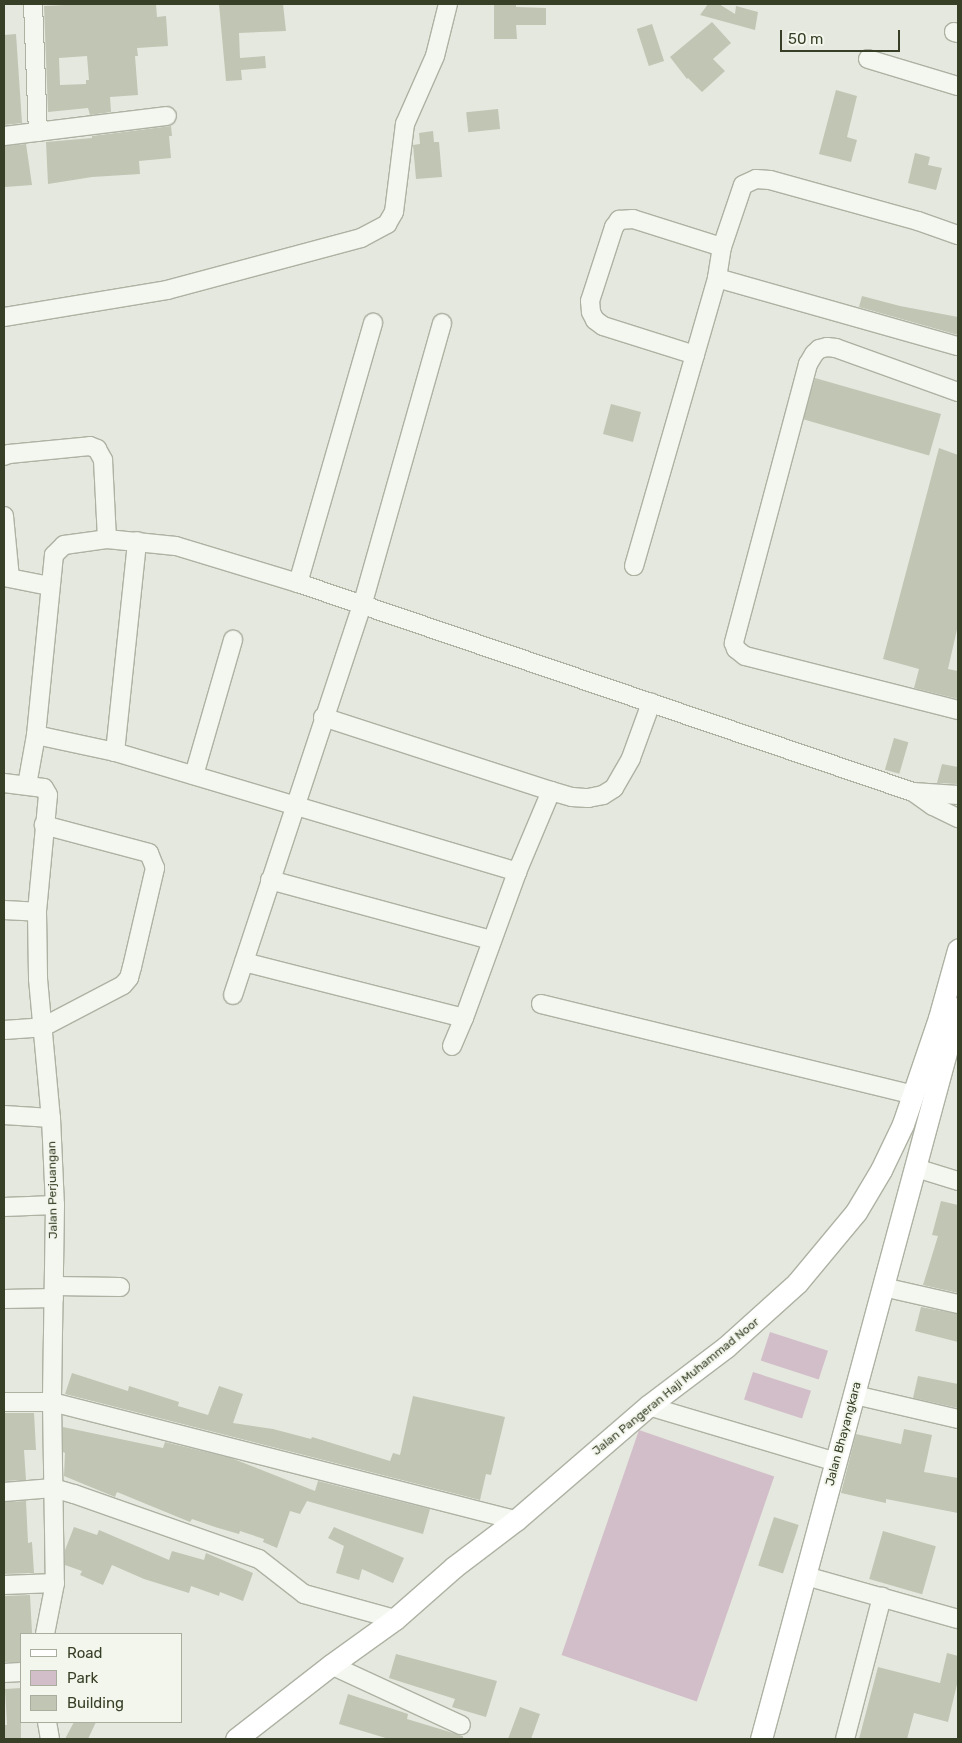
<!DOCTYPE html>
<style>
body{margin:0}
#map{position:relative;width:962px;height:1743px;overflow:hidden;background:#e5e8de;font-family:Rubik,sans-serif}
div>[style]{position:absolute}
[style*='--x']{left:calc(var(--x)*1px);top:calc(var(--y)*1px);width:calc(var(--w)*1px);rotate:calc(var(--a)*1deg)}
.green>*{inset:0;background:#d2bec9;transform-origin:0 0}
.building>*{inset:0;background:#c0c5b4;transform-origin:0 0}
.roads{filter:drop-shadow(1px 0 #adb2a3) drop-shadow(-1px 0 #adb2a3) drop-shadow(0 1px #adb2a3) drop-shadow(0 -1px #adb2a3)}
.minor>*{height:18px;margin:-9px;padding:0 9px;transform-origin:9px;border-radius:9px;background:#f4f6f0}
.major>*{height:21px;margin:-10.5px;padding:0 10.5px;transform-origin:10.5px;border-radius:10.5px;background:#fff}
span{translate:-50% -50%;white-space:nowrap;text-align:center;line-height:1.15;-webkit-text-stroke:4px #f3f6ed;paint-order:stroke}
.street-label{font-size:12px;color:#374026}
.frame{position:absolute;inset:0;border:5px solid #374026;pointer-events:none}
.legend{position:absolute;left:20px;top:1633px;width:162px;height:90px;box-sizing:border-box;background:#f3f6ed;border:1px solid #a8ad9d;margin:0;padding:6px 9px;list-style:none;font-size:15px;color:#374026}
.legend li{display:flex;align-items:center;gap:10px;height:25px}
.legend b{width:25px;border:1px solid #a8ad9d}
.scale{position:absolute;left:780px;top:30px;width:120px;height:22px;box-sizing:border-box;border:2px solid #374026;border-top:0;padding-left:6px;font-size:15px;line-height:18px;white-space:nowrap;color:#374026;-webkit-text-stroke:4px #f3f6ed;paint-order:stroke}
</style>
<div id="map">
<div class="green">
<div style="left:770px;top:1332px;width:61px;height:30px;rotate:18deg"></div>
<div style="left:753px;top:1372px;width:61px;height:29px;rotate:18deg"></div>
<div style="left:639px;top:1430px;width:143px;height:238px;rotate:19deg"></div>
</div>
<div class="building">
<div style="clip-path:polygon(evenodd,86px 4px,156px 4px,157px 17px,166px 16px,168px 46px,137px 48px,138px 56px,135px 56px,138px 95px,110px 97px,111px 112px,90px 115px,88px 108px,48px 112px,44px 6px,86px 4px,87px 56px,89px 80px,86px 80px,86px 84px,60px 85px,59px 58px,87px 56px)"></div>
<div style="clip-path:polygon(219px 4px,283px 4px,286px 31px,239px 33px,240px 58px,265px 56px,266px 68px,241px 70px,242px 80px,226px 81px)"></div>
<div style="clip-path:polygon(494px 4px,516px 4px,516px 7px,546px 8px,546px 25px,516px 25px,517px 39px,494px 39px)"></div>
<div style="clip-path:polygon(708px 4px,719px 4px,735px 14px,736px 6px,758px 12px,755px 30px,700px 15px)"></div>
<div style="clip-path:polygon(712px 22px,731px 43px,713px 59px,725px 71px,702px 92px,688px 78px,687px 79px,670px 57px)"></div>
<div style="left:652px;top:24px;width:39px;height:16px;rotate:72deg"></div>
<div style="clip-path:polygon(16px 34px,22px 123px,4px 125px,4px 35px)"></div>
<div style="clip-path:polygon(836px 90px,857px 96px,847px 137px,857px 140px,851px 162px,819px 154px)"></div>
<div style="left:498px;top:109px;width:20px;height:32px;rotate:84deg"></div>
<div style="clip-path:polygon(171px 126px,172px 136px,169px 136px,171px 158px,139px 161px,140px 174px,92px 177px,48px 184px,46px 142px,92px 138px,92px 136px)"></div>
<div style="clip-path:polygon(433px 131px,434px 142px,439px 142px,442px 177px,416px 179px,413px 145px,420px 144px,419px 133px)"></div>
<div style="clip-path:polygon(26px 144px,32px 185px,5px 187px,4px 146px)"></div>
<div style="clip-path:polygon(915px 153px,930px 157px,928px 165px,942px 168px,936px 190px,908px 183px)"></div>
<div style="clip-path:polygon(862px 296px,900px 306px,958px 317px,958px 335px,859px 307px)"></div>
<div style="left:815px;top:378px;width:131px;height:43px;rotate:16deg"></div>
<div style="left:611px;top:404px;width:31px;height:31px;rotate:15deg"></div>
<div style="clip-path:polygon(939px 448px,958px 455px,958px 625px,948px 669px,958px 671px,958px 699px,914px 688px,919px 669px,883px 659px)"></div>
<div style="left:894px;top:738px;width:15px;height:33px;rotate:16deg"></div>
<div style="clip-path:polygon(942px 764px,958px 767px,958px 784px,937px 783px)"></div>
<div style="clip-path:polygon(941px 1201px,958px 1205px,958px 1293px,923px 1285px,938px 1236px,932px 1235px)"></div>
<div style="clip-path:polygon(921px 1307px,958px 1314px,958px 1342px,915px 1331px)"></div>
<div style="clip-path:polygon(72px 1373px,128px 1391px,129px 1386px,179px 1402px,178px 1406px,208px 1415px,219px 1386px,243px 1394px,233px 1423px,273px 1429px,311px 1439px,312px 1437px,390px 1461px,393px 1453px,400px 1455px,413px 1396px,505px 1417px,491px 1475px,486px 1474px,480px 1500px,65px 1394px)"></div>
<div style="clip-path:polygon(918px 1376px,958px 1384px,958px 1408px,913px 1398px)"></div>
<div style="clip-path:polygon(4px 1413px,34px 1413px,36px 1450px,24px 1450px,26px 1480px,4px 1481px)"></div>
<div style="clip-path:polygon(63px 1427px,163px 1448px,165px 1442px,231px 1458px,315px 1491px,318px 1481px,430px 1509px,423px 1534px,307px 1501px,300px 1514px,290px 1511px,277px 1548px,263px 1542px,264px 1539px,240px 1531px,239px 1534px,215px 1527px,192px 1519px,190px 1522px,117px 1492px,115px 1497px,64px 1476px,65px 1453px,63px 1452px)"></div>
<div style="clip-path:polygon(904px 1429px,932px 1435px,924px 1472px,958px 1478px,958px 1513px,886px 1499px,886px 1503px,841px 1493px,856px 1434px,901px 1444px)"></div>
<div style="clip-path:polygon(26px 1501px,28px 1543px,32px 1542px,34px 1573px,4px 1574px,4px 1502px)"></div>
<div style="left:774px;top:1517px;width:26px;height:51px;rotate:18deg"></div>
<div style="clip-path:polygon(74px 1527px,97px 1535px,99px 1530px,169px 1560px,172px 1551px,204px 1560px,206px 1553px,253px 1573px,243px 1601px,220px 1592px,219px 1596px,191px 1586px,189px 1593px,144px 1579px,112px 1565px,103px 1585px,80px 1575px,82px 1571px,65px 1565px,65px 1550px)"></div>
<div style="clip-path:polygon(334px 1527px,404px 1558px,393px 1583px,362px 1569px,359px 1580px,336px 1573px,344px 1546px,328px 1538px)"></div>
<div style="left:883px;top:1531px;width:55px;height:50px;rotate:16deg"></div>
<div style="clip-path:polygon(30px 1595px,32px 1633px,21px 1633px,21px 1662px,4px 1662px,4px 1596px)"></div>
<div style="clip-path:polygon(947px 1653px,958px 1656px,958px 1680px,948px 1722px,914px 1713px,907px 1739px,859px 1739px,878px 1667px,940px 1683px)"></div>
<div style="clip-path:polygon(396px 1654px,497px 1681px,486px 1717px,452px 1707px,455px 1699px,389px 1678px)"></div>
<div style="clip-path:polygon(21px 1688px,21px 1739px,4px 1739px,4px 1725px,7px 1725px,5px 1689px)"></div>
<div style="clip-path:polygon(348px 1694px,408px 1714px,407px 1719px,463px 1736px,463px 1739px,389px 1739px,339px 1724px)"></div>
<div style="clip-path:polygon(520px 1707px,540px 1714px,531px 1739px,508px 1739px)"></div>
<div style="clip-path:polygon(74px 1722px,96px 1722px,88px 1739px,65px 1739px)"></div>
</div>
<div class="roads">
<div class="minor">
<div style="--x:33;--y:4;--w:128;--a:87.8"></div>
<div style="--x:954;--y:32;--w:4;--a:14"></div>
<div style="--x:868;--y:59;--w:94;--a:16.7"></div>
<div style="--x:4;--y:136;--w:164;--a:-7"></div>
<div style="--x:717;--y:278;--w:250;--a:15.8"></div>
<div style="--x:4;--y:317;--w:165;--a:-9.4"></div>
<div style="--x:167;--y:290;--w:201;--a:-15"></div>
<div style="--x:361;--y:238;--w:30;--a:-28"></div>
<div style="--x:387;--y:224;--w:14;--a:-60"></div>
<div style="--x:394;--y:212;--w:89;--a:-82.9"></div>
<div style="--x:405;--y:124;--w:74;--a:-66.2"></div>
<div style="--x:435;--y:56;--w:54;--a:-76"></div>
<div style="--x:695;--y:355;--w:96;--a:-162.5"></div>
<div style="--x:603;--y:326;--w:10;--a:-143"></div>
<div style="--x:595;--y:320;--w:9;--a:-117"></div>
<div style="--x:591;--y:312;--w:11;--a:-95"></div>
<div style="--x:590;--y:301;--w:78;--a:-72"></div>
<div style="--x:614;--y:227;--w:9;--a:-54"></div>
<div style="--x:619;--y:220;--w:14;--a:-4"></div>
<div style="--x:633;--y:219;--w:93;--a:17.5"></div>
<div style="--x:958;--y:392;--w:130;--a:-160.2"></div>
<div style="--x:836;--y:348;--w:9;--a:-174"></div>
<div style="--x:827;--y:347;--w:8;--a:166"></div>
<div style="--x:819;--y:349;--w:7;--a:135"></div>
<div style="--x:814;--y:354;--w:12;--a:121"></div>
<div style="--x:808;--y:364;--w:289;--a:104.9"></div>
<div style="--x:734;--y:643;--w:6;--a:72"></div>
<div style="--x:736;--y:649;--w:11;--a:38"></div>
<div style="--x:745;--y:656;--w:220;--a:14.2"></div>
<div style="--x:4;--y:456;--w:5;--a:-22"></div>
<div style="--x:9;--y:454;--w:81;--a:-5.6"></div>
<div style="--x:90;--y:446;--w:8;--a:23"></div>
<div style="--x:97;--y:449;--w:13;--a:61"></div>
<div style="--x:103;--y:460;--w:79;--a:87.1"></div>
<div style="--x:4;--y:516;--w:62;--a:84.5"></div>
<div style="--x:634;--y:566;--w:300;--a:-73.9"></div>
<div style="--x:717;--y:278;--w:31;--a:-81"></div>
<div style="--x:722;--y:247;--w:65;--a:-71.3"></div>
<div style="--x:743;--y:185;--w:14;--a:-25"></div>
<div style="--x:756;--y:179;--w:14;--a:4"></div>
<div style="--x:770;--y:180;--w:154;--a:15.5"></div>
<div style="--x:918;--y:221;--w:42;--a:19.3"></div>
<div style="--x:4;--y:577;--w:47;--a:11.1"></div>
<div style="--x:298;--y:583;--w:271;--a:-73.9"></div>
<div style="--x:323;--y:717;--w:240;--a:18"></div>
<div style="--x:551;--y:791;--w:22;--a:16"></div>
<div style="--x:572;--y:797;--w:16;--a:4"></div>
<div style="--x:588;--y:798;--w:15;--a:-11"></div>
<div style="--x:603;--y:795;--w:13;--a:-32"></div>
<div style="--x:614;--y:788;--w:34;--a:-60"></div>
<div style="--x:631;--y:758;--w:59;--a:-70"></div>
<div style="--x:36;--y:735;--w:81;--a:12.1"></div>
<div style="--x:115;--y:752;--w:420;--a:16.6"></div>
<div style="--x:115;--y:752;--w:212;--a:-84"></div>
<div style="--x:194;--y:775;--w:141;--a:-73.9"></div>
<div style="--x:4;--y:783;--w:40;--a:7.1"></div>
<div style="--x:44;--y:788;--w:8;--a:60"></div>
<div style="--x:48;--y:795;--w:118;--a:95.4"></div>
<div style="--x:37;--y:912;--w:67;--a:89.1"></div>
<div style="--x:38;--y:979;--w:140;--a:84.7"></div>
<div style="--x:51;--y:1118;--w:87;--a:87.4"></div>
<div style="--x:55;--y:1205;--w:197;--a:90.9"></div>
<div style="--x:52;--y:1402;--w:181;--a:89.1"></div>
<div style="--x:55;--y:1583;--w:52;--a:101.1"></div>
<div style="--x:27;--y:785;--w:51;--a:-79.8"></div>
<div style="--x:36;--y:735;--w:181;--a:-84.3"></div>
<div style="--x:54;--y:555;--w:14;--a:-45"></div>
<div style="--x:64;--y:545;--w:43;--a:-7.9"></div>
<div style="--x:107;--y:539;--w:69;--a:5.8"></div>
<div style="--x:176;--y:546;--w:127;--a:16.9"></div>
<div style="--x:298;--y:583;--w:650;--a:18.77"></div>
<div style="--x:913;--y:792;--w:24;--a:35"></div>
<div style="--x:933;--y:806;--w:28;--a:26"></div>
<div style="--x:913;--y:792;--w:45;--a:3.8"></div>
<div style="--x:270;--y:880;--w:229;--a:15.2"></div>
<div style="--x:4;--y:910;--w:33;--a:3"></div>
<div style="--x:244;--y:962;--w:227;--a:14.3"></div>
<div style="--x:233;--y:995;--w:410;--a:-71.7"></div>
<div style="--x:362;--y:606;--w:294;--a:-74.2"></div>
<div style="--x:541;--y:1004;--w:384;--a:13.7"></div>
<div style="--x:4;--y:1030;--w:39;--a:-4"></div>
<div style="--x:43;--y:1027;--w:90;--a:-27.7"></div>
<div style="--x:123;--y:985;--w:9;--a:-49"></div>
<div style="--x:129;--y:978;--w:11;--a:-75"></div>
<div style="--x:132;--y:967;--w:102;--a:-76.9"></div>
<div style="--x:155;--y:868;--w:16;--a:-112"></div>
<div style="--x:149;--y:853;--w:109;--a:-165.1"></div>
<div style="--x:452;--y:1046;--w:30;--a:-67"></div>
<div style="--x:464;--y:1018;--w:155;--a:-70"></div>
<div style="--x:517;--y:872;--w:88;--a:-67.2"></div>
<div style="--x:4;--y:1115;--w:47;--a:3.7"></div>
<div style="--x:916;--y:1168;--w:44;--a:17.2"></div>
<div style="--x:4;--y:1207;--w:51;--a:-2.2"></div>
<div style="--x:55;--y:1286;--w:65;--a:0.9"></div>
<div style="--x:883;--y:1287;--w:77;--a:12.8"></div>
<div style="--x:4;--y:1299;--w:50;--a:-1.1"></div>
<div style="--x:855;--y:1395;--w:106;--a:13.1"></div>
<div style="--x:4;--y:1402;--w:48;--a:0"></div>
<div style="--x:52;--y:1402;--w:479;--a:14.3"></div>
<div style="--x:648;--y:1406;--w:196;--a:16.6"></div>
<div style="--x:4;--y:1492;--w:49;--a:-4.7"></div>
<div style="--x:53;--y:1488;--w:22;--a:16"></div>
<div style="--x:74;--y:1494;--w:196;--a:19.4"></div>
<div style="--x:259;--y:1559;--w:57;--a:37.9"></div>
<div style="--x:304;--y:1594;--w:94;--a:15.4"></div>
<div style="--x:806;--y:1576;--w:158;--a:15.8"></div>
<div style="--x:4;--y:1585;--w:51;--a:-2.2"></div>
<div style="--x:331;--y:1665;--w:143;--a:24.8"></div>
<div style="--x:4;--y:1673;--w:17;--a:-3"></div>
<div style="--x:47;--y:1722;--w:17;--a:80"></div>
<div style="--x:845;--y:1739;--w:147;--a:-75.4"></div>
</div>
<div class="major">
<div style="--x:236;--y:1739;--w:120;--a:-37.9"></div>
<div style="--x:331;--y:1665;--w:79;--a:-35.7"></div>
<div style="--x:395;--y:1619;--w:79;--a:-41.4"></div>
<div style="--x:454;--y:1567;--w:78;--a:-37.2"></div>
<div style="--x:516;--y:1520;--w:174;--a:-40.8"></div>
<div style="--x:648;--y:1406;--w:98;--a:-37.1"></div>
<div style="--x:726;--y:1347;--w:96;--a:-42"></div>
<div style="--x:797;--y:1283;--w:92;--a:-50.3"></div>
<div style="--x:856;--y:1212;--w:49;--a:-59.2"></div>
<div style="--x:881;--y:1170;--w:51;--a:-64.4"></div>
<div style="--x:903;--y:1124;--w:112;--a:-71.2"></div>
<div style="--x:939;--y:1018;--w:71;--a:-74.4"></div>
<div style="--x:761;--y:1739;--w:757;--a:-74.92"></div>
</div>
</div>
<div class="street-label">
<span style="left:53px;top:1190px;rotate:-91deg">Jalan Perjuangan</span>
<span style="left:676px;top:1387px;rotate:-39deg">Jalan Pangeran Haji Muhammad Noor</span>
<span style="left:844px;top:1434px;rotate:-75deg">Jalan Bhayangkara</span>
</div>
<div class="frame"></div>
<ul class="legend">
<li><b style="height:6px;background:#fff"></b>Road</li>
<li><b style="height:14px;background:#d2bec9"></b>Park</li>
<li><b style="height:14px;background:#c0c5b4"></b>Building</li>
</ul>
<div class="scale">50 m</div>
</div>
